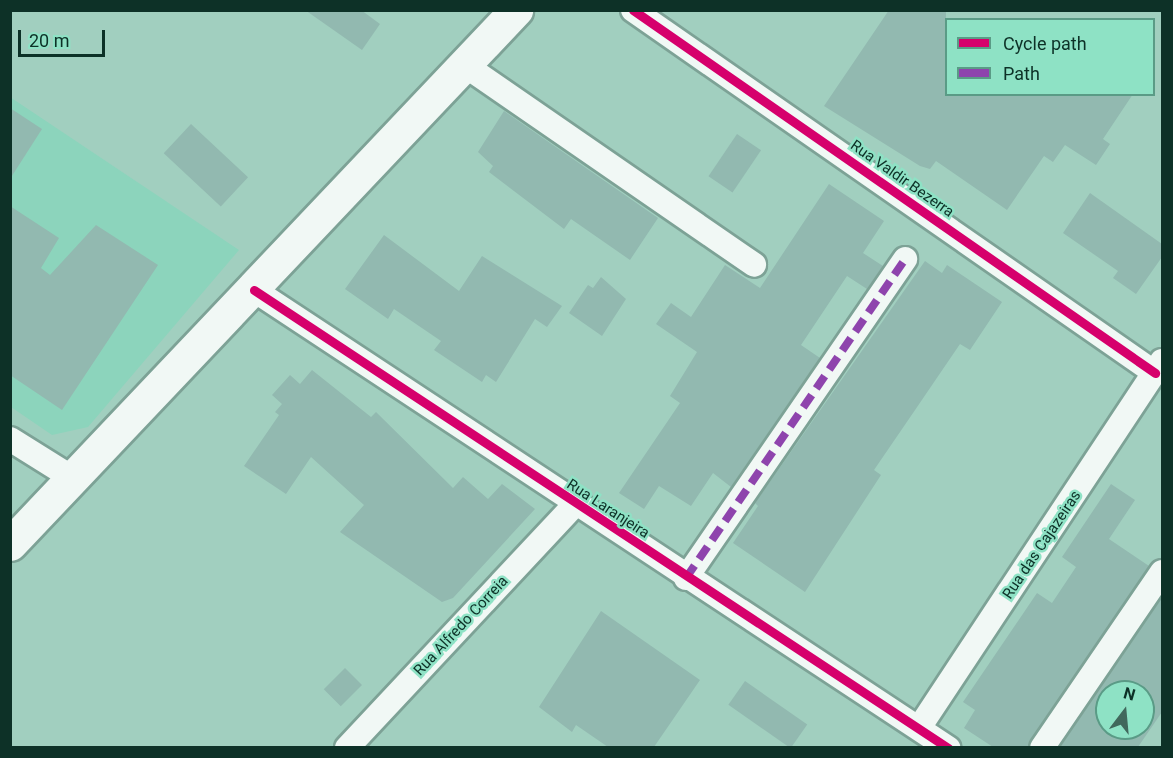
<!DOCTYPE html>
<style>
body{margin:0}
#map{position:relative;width:1173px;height:758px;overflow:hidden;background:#a1cfbf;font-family:Roboto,sans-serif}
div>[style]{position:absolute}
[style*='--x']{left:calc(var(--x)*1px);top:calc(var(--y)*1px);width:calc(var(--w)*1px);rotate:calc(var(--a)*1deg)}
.built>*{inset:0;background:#8cd4bc}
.building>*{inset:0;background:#92b9b0;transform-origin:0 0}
.roads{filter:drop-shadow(2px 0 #7da296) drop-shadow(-2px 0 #7da296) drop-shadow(0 2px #7da296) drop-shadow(0 -2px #7da296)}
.minor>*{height:24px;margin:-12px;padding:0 12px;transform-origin:12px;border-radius:12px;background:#f1f8f5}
.secondary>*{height:33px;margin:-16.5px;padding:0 16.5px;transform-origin:16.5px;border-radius:16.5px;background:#f1f8f5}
.quiet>*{height:8px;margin-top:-4px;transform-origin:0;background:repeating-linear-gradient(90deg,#8e44ad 0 15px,transparent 0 23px)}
.cycleway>*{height:9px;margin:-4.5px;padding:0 4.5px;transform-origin:4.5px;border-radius:4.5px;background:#d6006c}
span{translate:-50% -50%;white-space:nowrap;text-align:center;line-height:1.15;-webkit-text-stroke:5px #8ee2c5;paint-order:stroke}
.street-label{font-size:15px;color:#0d3127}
.frame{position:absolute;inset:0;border:12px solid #0d3127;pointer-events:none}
.legend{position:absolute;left:945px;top:18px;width:210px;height:78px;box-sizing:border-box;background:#8ee2c5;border:2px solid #5a9b86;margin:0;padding:8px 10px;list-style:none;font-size:18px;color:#0d3127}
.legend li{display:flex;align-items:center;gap:12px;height:30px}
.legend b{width:30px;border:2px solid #5a9b86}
.north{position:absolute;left:1095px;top:680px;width:60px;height:60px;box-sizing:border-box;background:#8ee2c5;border:2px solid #5a9b86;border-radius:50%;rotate:16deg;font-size:16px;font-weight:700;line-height:24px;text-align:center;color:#0d3127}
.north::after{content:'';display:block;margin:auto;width:21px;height:27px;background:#41685c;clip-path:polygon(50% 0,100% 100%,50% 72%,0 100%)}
.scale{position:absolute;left:18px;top:30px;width:87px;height:27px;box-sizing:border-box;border:3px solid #0d3127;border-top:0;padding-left:8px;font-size:18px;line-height:21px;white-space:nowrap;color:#0d3127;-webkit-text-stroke:4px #8ee2c5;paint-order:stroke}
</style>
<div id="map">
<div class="built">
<div style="clip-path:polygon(10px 97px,239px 250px,88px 427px,52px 435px,11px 407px)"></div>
</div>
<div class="building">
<div style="clip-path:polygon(305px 10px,361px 10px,380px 24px,362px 50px)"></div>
<div style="clip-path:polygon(889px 10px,946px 10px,946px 94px,1133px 94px,1103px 139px,1110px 144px,1096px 165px,1065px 145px,1053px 162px,1044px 156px,1007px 210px,936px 161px,930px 169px,920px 166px,824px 106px)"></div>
<div style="clip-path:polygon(10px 108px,42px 129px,10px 179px)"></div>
<div style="clip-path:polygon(504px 111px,658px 218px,630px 260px,571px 219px,564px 229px,489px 172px,493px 166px,478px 152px)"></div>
<div style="left:191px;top:124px;width:78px;height:40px;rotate:43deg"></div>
<div style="left:737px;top:134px;width:29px;height:51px;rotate:34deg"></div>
<div style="clip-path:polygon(829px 184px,884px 221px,863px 253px,883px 266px,867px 289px,847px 276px,801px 345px,820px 358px,731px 487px,713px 473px,691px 506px,659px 486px,644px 509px,619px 493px,680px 403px,670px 396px,697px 352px,656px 324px,671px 303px,691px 317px,725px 265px,760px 288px)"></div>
<div style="clip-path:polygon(1090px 193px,1162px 244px,1162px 257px,1136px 294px,1113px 278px,1118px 271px,1063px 233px)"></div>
<div style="clip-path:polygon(10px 206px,59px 238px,41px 268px,50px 275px,96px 225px,158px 265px,62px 410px,10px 375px)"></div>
<div style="clip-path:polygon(384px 235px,459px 291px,482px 256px,562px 306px,547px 327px,535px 319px,496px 382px,486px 375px,482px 382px,434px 350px,441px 341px,394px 309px,388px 319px,345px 289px)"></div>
<div style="clip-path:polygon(925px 261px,942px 273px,947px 265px,1002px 302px,970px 350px,960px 344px,913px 413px,874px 470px,881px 475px,805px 592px,733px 543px,758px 506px,755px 503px)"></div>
<div style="clip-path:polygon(601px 277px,626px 299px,602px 336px,569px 313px,588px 285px,593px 288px)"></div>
<div style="clip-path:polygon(312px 370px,371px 417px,376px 412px,453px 488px,463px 477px,488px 499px,502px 484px,535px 509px,453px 598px,442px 602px,340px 532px,364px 505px,311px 457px,286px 494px,244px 466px,279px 415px,275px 412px,282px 404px,272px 395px,290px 375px,300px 384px)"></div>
<div style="clip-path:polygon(1111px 484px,1135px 500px,1109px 539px,1149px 566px,1028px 747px,993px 747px,964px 728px,975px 710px,963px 702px,1037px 593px,1052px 603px,1076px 567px,1062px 557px)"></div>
<div style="clip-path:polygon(evenodd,1162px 597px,1162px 712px,1138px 747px,1060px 747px,1162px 597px,1107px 692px,1143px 692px,1143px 728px,1107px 728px,1107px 692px)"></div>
<div style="clip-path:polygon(601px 611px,700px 680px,654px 747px,608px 747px,576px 725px,572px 732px,539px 707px)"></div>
<div style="left:345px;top:668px;width:24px;height:30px;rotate:45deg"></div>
<div style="left:745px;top:681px;width:76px;height:29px;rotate:35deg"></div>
</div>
<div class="roads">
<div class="minor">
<div style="--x:633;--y:10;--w:636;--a:34.81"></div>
<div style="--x:466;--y:66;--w:350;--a:34.6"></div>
<div style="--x:254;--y:290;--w:832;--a:33.42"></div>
<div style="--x:10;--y:439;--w:75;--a:32"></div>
<div style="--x:686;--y:578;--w:387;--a:-55.5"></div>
<div style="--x:919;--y:728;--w:440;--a:-56.5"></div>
<div style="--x:347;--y:748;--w:333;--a:-46.9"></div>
<div style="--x:1042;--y:748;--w:213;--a:-55.7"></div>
</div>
<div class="secondary">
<div style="--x:10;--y:544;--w:736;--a:-46.54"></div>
</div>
</div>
<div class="quiet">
<div style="--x:686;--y:578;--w:387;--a:-55.5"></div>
</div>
<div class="cycleway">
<div style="--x:633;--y:10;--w:636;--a:34.81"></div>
<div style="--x:254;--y:290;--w:832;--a:33.42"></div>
</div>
<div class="street-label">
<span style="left:902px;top:179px;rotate:35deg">Rua Valdir Bezerra</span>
<span style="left:608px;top:509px;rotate:33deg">Rua Laranjeira</span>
<span style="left:1042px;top:545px;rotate:-56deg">Rua das Cajazeiras</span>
<span style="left:461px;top:626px;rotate:-47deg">Rua Alfredo Correia</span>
</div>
<div class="frame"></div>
<ul class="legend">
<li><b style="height:8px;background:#d6006c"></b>Cycle path</li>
<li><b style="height:8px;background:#8e44ad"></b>Path</li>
</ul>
<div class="north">N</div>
<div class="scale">20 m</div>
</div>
